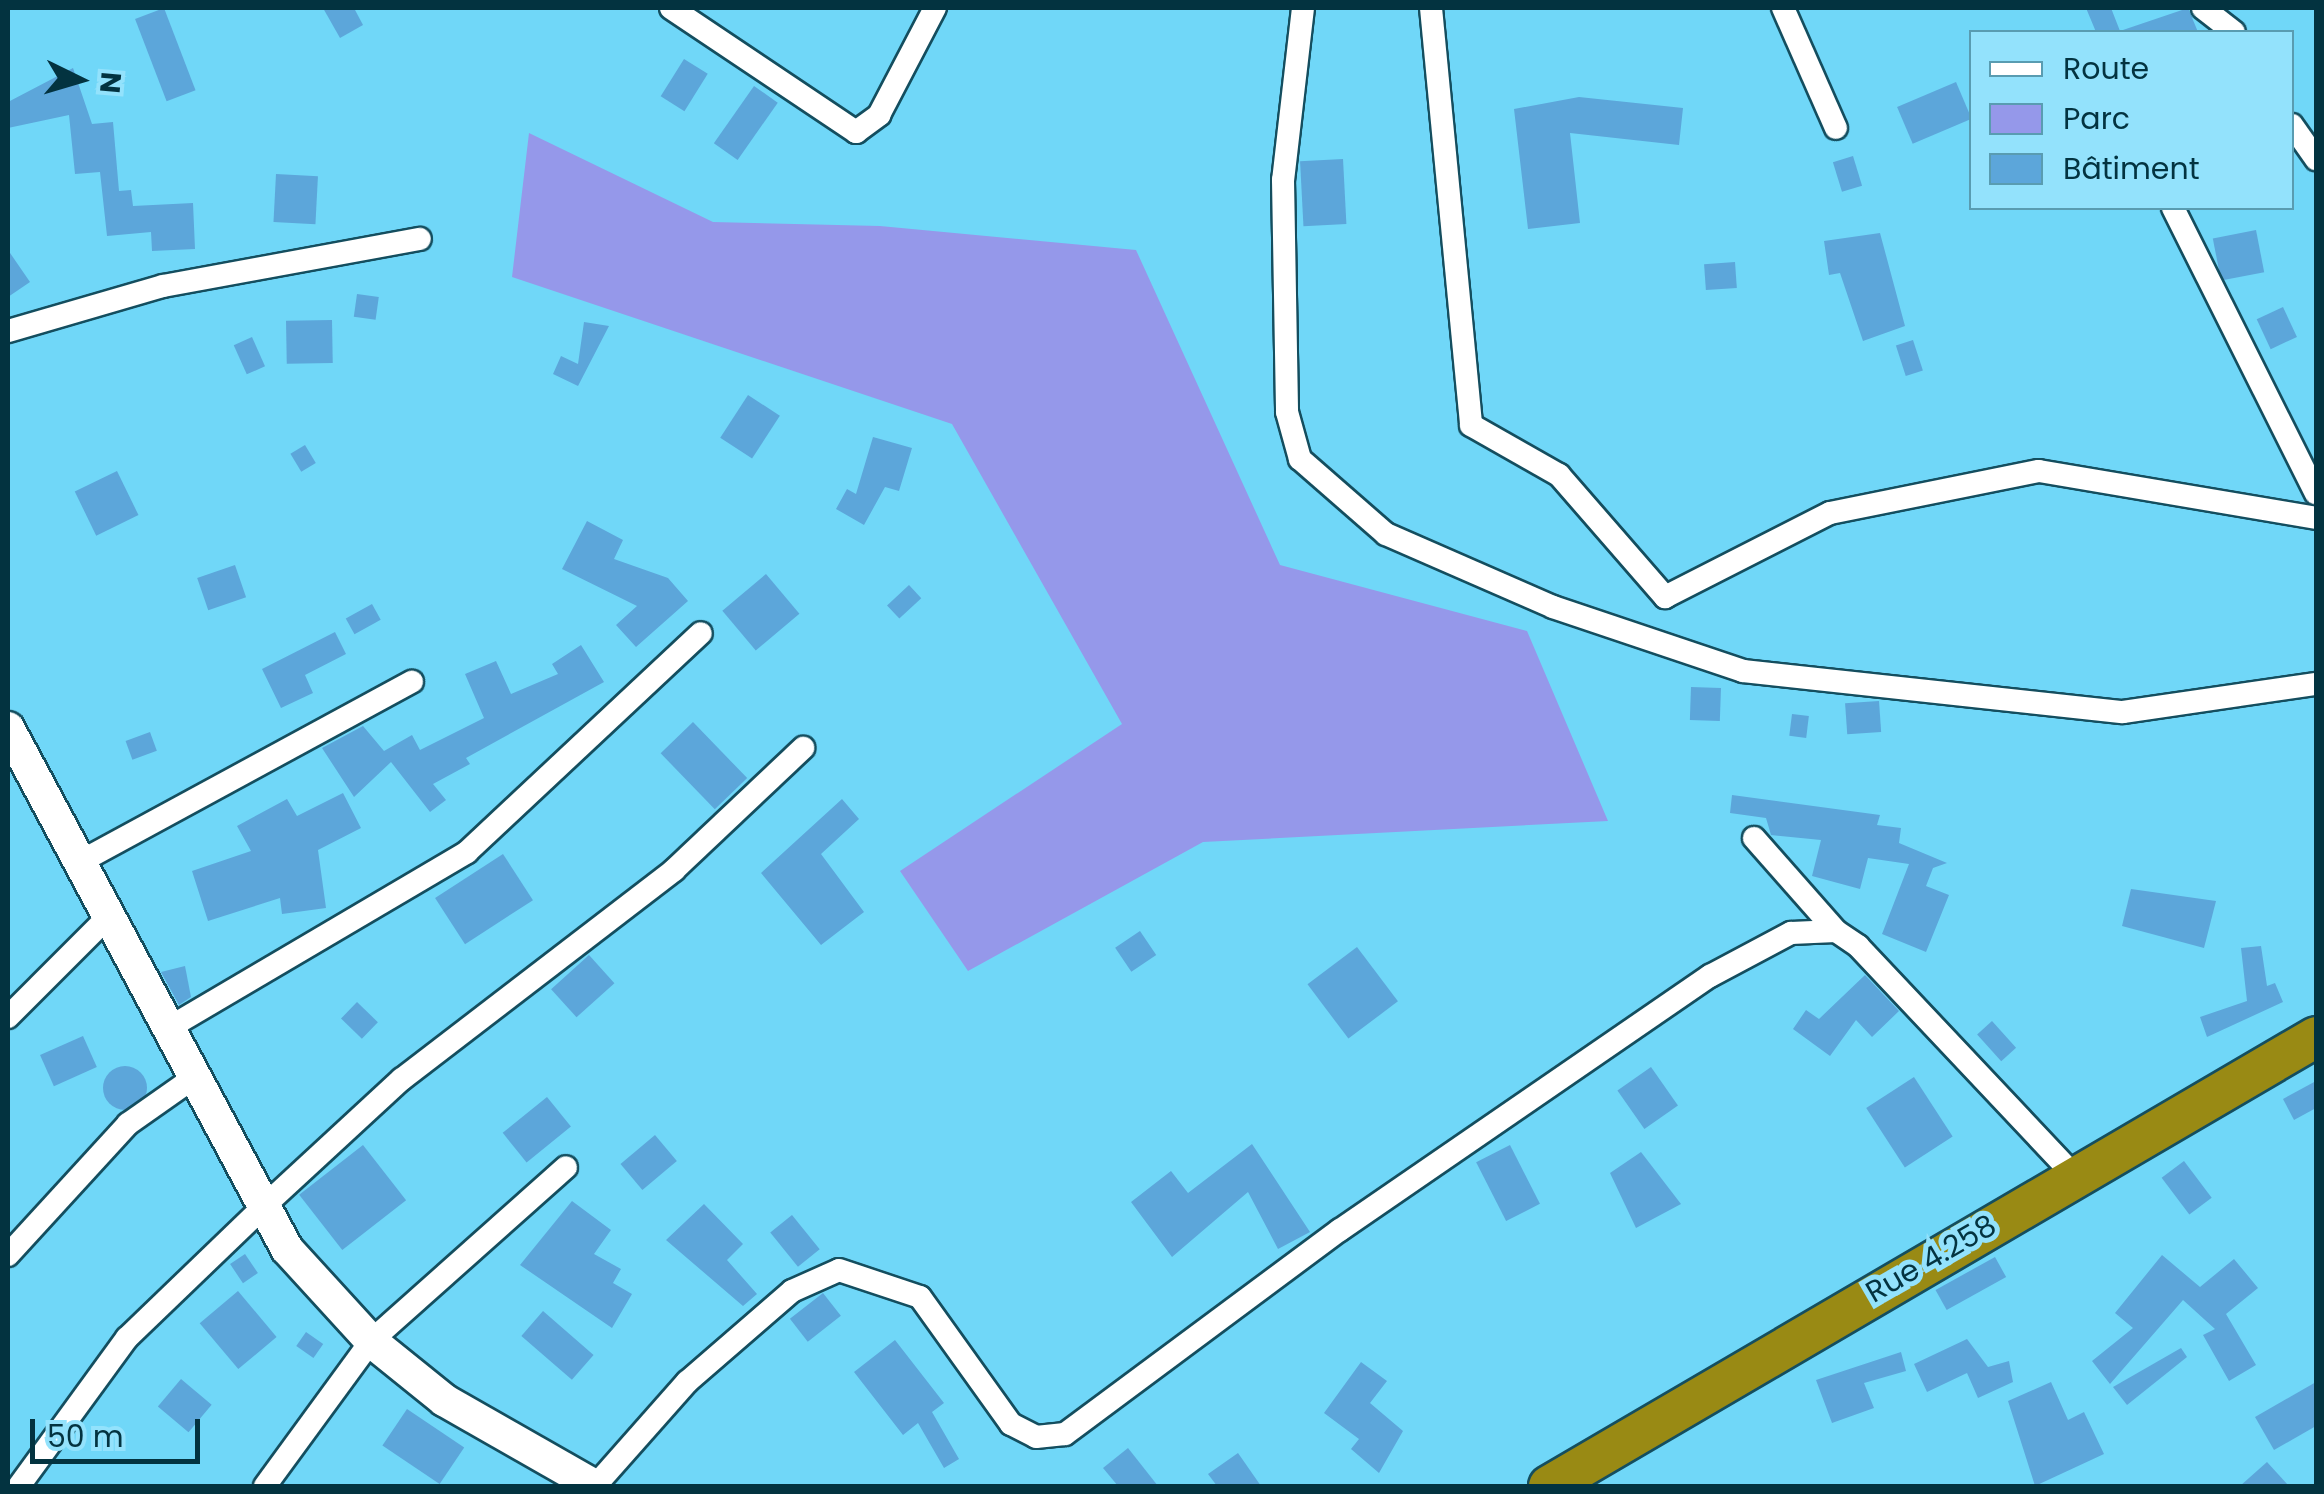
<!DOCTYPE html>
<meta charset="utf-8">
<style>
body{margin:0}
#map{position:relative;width:2324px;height:1494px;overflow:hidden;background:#70d7f8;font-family:Poppins,sans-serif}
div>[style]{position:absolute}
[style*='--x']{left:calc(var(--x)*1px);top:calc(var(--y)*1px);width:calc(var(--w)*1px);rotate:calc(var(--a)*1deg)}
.green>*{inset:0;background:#9598ea}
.building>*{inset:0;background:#5ca6da;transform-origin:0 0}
.round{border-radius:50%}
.roads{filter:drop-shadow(2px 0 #144e5f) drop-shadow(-2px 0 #144e5f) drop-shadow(0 2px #144e5f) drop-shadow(0 -2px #144e5f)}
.street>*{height:22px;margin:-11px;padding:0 11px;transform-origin:11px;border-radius:11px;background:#fff}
.secondary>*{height:32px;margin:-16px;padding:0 16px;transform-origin:16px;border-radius:16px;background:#fff}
.highway>*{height:40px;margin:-20px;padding:0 20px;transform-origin:20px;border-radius:20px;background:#998a14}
span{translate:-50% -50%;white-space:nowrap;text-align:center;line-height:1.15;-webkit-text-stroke:10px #93e2fc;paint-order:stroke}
.street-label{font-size:30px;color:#033340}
.frame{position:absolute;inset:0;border:10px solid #033340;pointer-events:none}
.legend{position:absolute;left:1969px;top:30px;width:325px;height:180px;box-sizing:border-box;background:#93e2fc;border:2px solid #599cb1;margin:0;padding:12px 18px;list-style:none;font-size:30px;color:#033340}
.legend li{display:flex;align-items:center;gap:20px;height:50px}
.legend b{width:50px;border:2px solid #599cb1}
.north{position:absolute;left:30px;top:30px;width:100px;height:100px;-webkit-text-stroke:8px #93e2fc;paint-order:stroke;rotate:95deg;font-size:28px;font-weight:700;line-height:40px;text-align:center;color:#033340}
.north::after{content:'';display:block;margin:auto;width:35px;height:45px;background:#033340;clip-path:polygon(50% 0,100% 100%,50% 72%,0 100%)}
.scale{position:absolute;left:30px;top:1419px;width:170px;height:45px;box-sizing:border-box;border:5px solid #033340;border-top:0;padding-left:12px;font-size:30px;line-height:35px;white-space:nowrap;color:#033340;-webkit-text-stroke:8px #93e2fc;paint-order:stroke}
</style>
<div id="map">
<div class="green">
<div style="clip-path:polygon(529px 133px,713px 222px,880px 226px,1136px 250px,1280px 565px,1527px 631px,1608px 821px,1203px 842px,968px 971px,900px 871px,1122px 724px,952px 424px,512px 277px)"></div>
</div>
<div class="building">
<div style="left:164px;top:8px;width:88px;height:31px;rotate:69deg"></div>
<div style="clip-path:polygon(323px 8px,354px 8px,363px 25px,340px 38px)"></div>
<div style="clip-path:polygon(2086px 8px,2111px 8px,2120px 31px,2188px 8px,2198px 32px,2096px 32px)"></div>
<div style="left:684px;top:59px;width:28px;height:44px;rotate:32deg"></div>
<div style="clip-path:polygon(73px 68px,92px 124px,113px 122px,119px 191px,131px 190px,133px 206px,193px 203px,195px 249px,152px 251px,151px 232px,107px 236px,100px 172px,75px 174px,69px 115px,8px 128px,8px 102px)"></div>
<div style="left:1956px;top:82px;width:40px;height:64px;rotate:67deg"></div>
<div style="left:754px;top:86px;width:29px;height:70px;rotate:35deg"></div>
<div style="clip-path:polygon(1579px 97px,1683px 108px,1679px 145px,1570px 133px,1580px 223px,1528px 229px,1514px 109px)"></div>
<div style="left:1853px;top:156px;width:31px;height:21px;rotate:73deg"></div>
<div style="left:1343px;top:159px;width:65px;height:43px;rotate:87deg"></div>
<div style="left:276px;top:174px;width:42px;height:48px;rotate:3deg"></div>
<div style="left:2256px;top:230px;width:43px;height:44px;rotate:79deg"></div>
<div style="clip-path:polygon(1880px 233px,1905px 326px,1863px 341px,1840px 273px,1829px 275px,1824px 241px)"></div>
<div style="clip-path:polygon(8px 250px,30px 282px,8px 297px)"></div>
<div style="left:1735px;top:262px;width:26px;height:31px;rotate:86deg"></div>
<div style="left:357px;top:294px;width:22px;height:23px;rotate:8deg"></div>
<div style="left:2283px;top:307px;width:33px;height:29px;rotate:65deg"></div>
<div style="left:332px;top:320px;width:43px;height:46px;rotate:89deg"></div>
<div style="clip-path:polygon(584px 322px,609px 326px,578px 386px,553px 374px,561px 356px,578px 364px)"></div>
<div style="left:252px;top:337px;width:32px;height:20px;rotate:66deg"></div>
<div style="left:1913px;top:340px;width:32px;height:18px;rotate:72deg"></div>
<div style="left:748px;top:395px;width:38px;height:51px;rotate:33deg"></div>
<div style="clip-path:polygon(873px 437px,912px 448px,899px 491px,885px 487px,864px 525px,836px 509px,847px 489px,856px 494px)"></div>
<div style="left:305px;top:445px;width:21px;height:17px;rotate:59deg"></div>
<div style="left:117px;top:471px;width:49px;height:47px;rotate:64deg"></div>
<div style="clip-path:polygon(587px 521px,623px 540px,614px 559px,668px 578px,688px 601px,636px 647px,616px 625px,637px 606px,562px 569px)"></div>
<div style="left:235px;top:565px;width:34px;height:40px;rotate:71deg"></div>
<div style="left:766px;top:574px;width:52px;height:57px;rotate:50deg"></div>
<div style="left:909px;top:585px;width:18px;height:30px;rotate:47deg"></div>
<div style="left:372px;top:604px;width:18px;height:30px;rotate:61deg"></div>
<div style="clip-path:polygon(335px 632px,346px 654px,305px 675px,313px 693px,281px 708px,262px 669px)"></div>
<div style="clip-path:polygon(581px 645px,604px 682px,466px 758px,470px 764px,433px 784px,446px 800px,430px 812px,391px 762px,354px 797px,322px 748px,363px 726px,384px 751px,412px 735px,420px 750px,484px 718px,465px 674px,496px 661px,511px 694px,558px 674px,552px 664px)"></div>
<div style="left:1691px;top:687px;width:30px;height:33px;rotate:2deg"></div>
<div style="left:1879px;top:701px;width:31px;height:34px;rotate:86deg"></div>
<div style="left:1792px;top:714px;width:17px;height:22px;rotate:7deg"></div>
<div style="left:693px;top:722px;width:78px;height:45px;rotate:46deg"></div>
<div style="left:150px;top:732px;width:20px;height:26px;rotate:70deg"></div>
<div style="clip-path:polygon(343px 793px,361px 828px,318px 850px,326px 908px,282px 914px,280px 898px,208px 921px,192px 871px,251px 851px,237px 826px,287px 799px,297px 816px)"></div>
<div style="clip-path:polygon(1732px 795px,1880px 815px,1877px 825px,1901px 828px,1899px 843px,1947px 863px,1933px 868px,1926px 886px,1949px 895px,1926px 952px,1882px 934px,1909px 864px,1868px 858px,1860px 889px,1812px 876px,1821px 840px,1771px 835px,1766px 818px,1730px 813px)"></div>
<div style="clip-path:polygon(842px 799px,859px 819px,821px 854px,864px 912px,821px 945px,761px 873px)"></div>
<div style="left:503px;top:854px;width:55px;height:81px;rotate:57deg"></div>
<div style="clip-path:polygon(2131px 889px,2216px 901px,2204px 948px,2122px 926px)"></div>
<div style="left:1140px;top:931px;width:29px;height:30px;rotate:56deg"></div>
<div style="clip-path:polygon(2261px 946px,2267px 986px,2275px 983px,2283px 1002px,2207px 1037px,2200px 1017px,2247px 1001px,2241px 948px)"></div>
<div style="left:1357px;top:947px;width:68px;height:62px;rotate:53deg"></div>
<div style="left:589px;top:955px;width:38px;height:51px;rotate:48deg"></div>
<div style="clip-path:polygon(185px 966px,191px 997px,179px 1005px,161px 972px)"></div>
<div style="clip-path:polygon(1865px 975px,1899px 1011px,1872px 1037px,1856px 1020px,1830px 1056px,1793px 1029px,1806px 1010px,1819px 1019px)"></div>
<div style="left:357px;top:1002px;width:29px;height:23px;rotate:44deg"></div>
<div style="left:1992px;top:1021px;width:36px;height:20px;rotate:48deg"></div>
<div style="left:83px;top:1036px;width:34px;height:47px;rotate:66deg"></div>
<div class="round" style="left:103px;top:1066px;width:44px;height:44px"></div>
<div style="left:1651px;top:1067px;width:47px;height:41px;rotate:55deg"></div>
<div style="left:1914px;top:1077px;width:71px;height:57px;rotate:57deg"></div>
<div style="clip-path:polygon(2316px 1081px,2316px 1108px,2294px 1120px,2283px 1099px)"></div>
<div style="left:547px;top:1097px;width:38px;height:57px;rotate:51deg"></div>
<div style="left:655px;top:1135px;width:34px;height:45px;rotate:50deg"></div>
<div style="clip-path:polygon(1252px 1144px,1310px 1232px,1278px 1249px,1248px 1192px,1172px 1257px,1131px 1202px,1171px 1171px,1188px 1193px)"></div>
<div style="left:363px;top:1145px;width:70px;height:81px;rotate:52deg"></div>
<div style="left:1510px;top:1145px;width:66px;height:38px;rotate:63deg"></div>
<div style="clip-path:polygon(1641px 1152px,1681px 1204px,1636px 1228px,1610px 1173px)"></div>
<div style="left:2184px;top:1161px;width:46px;height:28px;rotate:53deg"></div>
<div style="clip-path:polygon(572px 1201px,611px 1230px,594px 1254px,621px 1269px,613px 1283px,632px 1294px,612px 1328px,520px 1265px)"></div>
<div style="clip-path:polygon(704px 1204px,743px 1244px,727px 1260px,757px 1294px,743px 1306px,666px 1240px)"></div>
<div style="left:792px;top:1215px;width:44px;height:28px;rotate:51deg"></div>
<div style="left:245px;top:1254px;width:23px;height:18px;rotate:56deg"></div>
<div style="clip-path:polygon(2162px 1255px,2200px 1287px,2234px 1259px,2258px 1288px,2226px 1314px,2256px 1365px,2229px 1381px,2203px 1335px,2215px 1329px,2183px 1300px,2110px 1384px,2092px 1361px,2133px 1328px,2115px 1313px)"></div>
<div style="left:1995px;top:1257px;width:23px;height:68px;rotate:61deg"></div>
<div style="left:238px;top:1291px;width:60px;height:50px;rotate:50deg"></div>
<div style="left:823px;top:1293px;width:29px;height:42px;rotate:52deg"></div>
<div style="left:543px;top:1311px;width:67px;height:33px;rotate:41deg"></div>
<div style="left:306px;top:1332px;width:21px;height:17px;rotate:35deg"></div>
<div style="clip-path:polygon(1967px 1339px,1988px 1367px,2009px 1361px,2013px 1382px,1978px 1398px,1967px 1373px,1927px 1392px,1914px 1364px)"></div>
<div style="clip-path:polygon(895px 1340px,944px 1403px,932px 1412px,959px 1459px,944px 1468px,918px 1423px,903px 1435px,854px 1372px)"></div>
<div style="clip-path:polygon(2181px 1348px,2187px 1357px,2127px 1405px,2113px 1387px)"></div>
<div style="clip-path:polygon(1901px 1352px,1906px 1371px,1864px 1383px,1874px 1408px,1832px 1423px,1816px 1380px)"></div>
<div style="clip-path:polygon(1361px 1362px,1387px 1381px,1370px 1403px,1403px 1431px,1379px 1473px,1351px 1449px,1359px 1439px,1324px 1413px)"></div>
<div style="left:181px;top:1379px;width:40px;height:36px;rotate:40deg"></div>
<div style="clip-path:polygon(2051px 1382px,2068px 1420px,2084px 1412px,2104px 1454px,2035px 1486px,2008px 1401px)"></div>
<div style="clip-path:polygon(2316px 1382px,2316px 1426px,2274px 1450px,2255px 1417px)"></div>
<div style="left:407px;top:1409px;width:69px;height:44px;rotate:34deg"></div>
<div style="clip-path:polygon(1128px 1448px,1158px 1486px,1118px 1486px,1103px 1468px)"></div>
<div style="clip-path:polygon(1238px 1453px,1261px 1486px,1217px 1486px,1208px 1474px)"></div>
<div style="clip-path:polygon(2267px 1462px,2289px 1486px,2240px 1486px)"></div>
</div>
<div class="roads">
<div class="street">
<div style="--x:671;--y:8;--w:223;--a:33.8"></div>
<div style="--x:856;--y:132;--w:29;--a:-36"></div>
<div style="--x:879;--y:115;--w:121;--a:-62.4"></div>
<div style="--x:1303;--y:8;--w:173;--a:96.6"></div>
<div style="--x:1283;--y:180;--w:232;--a:89"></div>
<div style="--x:1287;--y:412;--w:49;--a:74.5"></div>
<div style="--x:1300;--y:459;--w:114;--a:41.1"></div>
<div style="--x:1386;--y:534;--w:182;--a:23.6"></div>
<div style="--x:1553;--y:607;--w:200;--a:18.6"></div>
<div style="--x:1743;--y:671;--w:382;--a:6.2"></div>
<div style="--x:2123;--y:712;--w:195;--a:-8.3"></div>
<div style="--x:1431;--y:8;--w:419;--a:84.5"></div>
<div style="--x:1471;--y:425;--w:101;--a:29.6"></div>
<div style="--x:1559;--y:475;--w:162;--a:49"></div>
<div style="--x:1665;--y:597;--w:185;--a:-27"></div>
<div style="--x:1830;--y:513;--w:213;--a:-11.4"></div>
<div style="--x:2039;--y:471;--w:281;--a:9.6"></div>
<div style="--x:1783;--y:8;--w:131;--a:66.2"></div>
<div style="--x:2203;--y:8;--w:39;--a:38"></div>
<div style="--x:2292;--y:125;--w:42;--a:54.8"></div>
<div style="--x:2173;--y:208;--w:319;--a:63.4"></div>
<div style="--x:8;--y:331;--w:161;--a:-16.2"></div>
<div style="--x:163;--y:286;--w:261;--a:-10.4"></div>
<div style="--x:1754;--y:838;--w:124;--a:48.6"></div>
<div style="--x:78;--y:863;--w:380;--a:-28.5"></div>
<div style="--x:8;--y:1017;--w:136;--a:-45"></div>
<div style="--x:167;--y:1029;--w:348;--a:-30.5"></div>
<div style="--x:467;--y:852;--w:320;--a:-43.1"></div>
<div style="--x:8;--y:1255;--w:178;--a:-47.5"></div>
<div style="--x:128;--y:1124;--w:78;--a:-35.1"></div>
<div style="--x:19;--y:1486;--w:183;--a:-53.9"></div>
<div style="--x:127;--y:1338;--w:187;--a:-43.9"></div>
<div style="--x:262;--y:1208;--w:190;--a:-42.7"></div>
<div style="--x:402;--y:1079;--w:343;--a:-37.5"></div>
<div style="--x:674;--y:870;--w:178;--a:-43.4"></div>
<div style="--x:265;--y:1486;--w:180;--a:-53.8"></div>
<div style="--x:371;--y:1341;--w:261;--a:-41.7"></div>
<div style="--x:595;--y:1486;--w:139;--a:-48.5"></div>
<div style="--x:687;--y:1382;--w:139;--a:-40.9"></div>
<div style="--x:792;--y:1291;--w:51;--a:-24.1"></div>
<div style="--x:839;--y:1270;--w:85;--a:18.4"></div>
<div style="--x:920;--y:1297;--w:156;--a:54.4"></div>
<div style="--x:1011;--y:1424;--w:28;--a:27"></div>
<div style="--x:1036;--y:1437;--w:29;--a:-6"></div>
<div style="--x:1065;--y:1434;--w:342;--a:-36.6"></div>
<div style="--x:1340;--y:1230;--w:449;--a:-34.5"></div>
<div style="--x:1710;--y:976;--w:92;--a:-28"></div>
<div style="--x:1791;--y:933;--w:45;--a:-2.5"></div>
<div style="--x:1836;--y:931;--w:27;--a:34"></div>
<div style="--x:1858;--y:946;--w:316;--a:46.7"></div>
</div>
<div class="secondary">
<div style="--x:8;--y:728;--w:591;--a:61.83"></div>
<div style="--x:287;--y:1249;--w:125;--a:47.6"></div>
<div style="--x:371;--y:1341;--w:94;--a:38.9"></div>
<div style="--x:444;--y:1400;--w:174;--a:29.7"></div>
</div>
<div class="highway">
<div style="--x:1549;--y:1486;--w:889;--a:-30.34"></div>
</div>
</div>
<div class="street-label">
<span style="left:1931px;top:1259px;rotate:-30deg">Rue 4.258</span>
</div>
<div class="frame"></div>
<ul class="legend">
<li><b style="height:12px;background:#fff"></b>Route</li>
<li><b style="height:28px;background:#9598ea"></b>Parc</li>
<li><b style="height:28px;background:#5ca6da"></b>Bâtiment</li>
</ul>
<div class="north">N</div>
<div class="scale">50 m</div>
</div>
